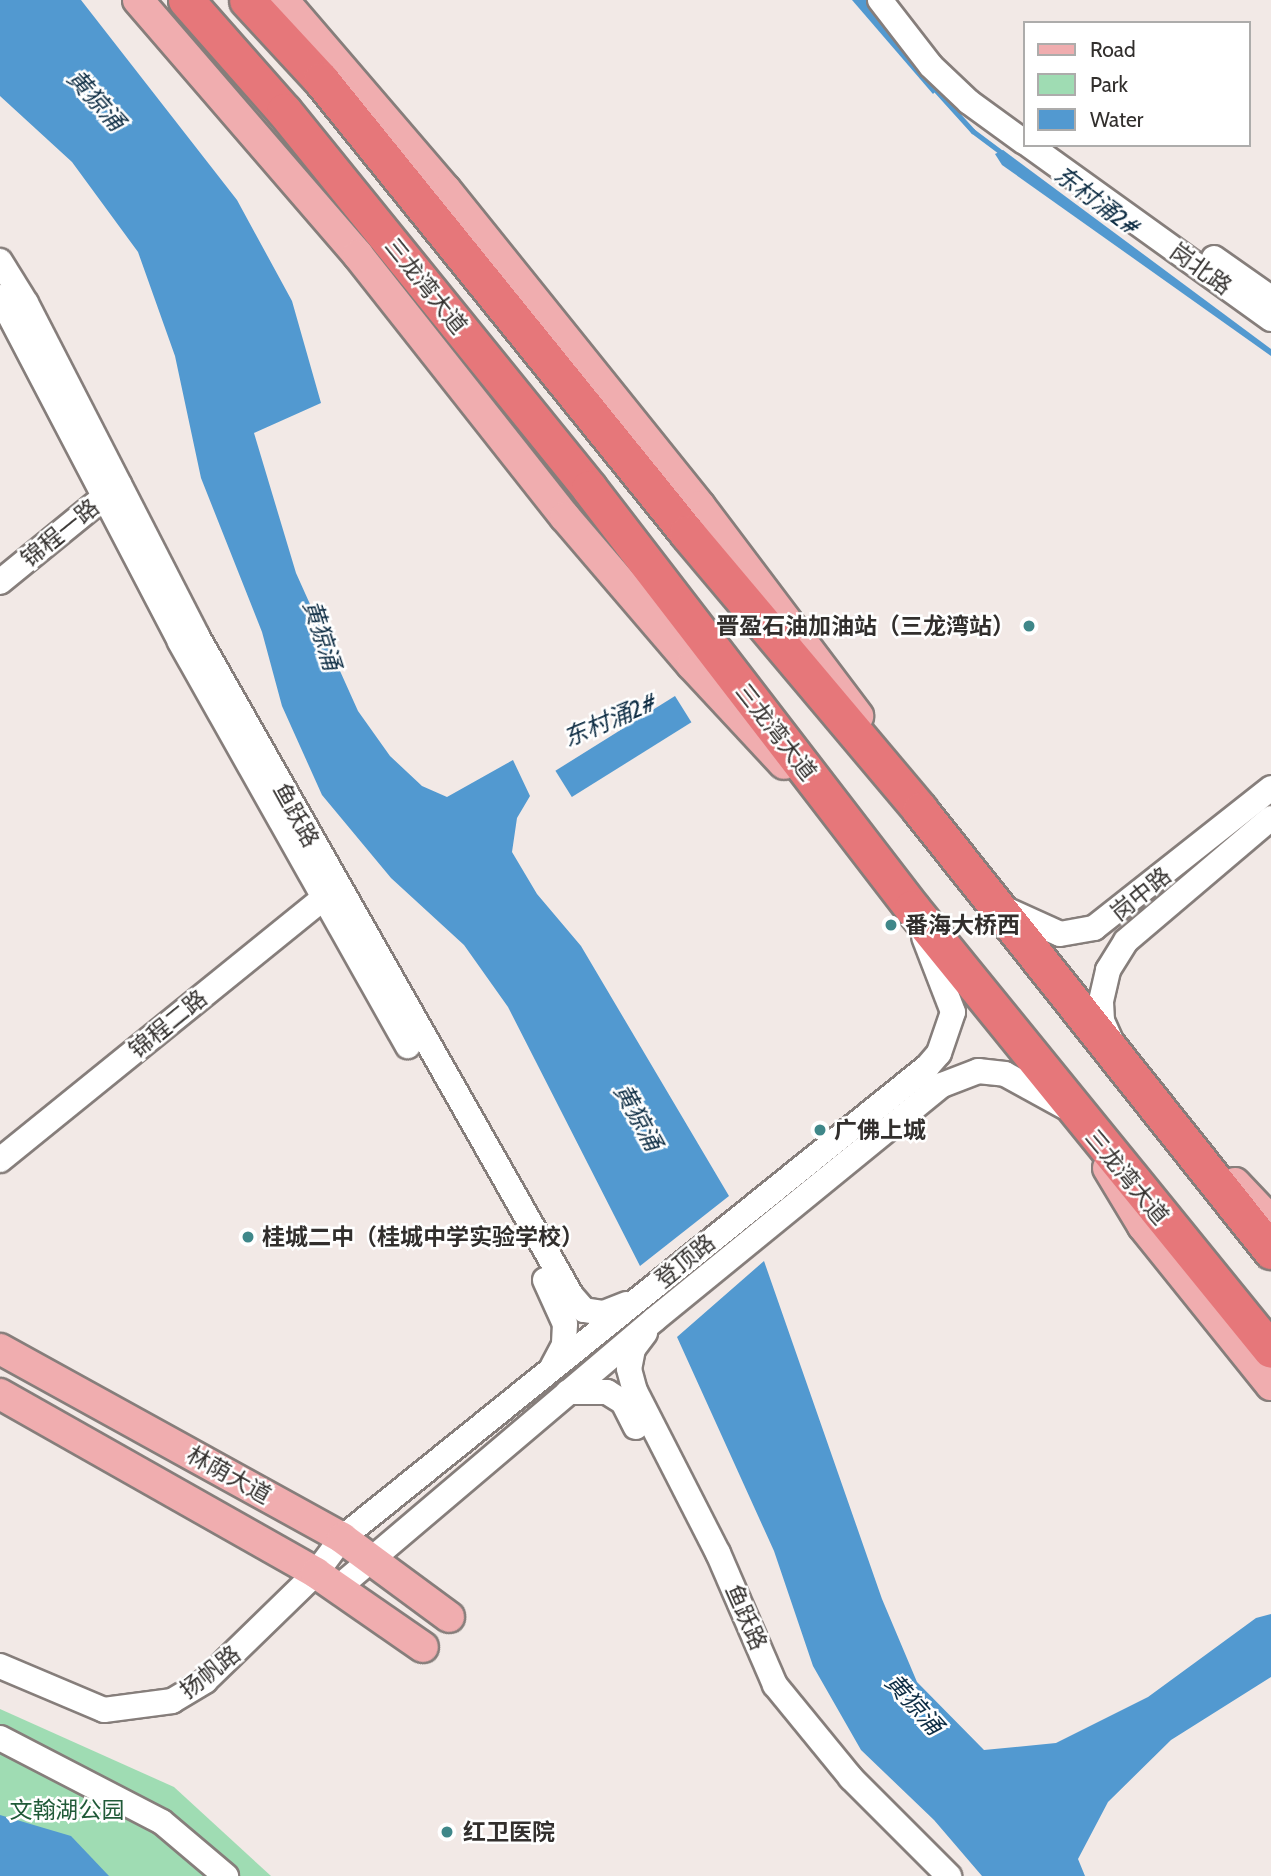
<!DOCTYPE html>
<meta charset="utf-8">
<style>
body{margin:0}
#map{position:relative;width:1271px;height:1876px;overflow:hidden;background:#f2e9e6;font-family:Cabin,"Noto Sans SC",sans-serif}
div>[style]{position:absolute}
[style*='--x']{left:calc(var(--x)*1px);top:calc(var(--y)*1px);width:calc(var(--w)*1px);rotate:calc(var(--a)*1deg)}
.green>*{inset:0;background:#9fdcb3}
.water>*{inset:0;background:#5299d0;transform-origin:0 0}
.stream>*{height:4.5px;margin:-2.25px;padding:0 2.25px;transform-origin:2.25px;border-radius:2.25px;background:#5299d0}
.roads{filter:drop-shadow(2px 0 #867e7b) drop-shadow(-2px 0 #867e7b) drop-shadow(0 2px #867e7b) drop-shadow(0 -2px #867e7b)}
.minor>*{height:24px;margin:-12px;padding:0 12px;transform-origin:12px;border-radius:12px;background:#fff}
.major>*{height:30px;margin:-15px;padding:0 15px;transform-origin:15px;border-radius:15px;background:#f0adaf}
.highway>*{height:35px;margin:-17.5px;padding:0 17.5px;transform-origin:17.5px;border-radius:17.5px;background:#e6777a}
.dots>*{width:19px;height:19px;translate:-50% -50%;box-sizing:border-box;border:4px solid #fff;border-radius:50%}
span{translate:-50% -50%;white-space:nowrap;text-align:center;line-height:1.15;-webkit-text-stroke:5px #fff;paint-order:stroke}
.street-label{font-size:23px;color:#322f2d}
.poi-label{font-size:23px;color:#322f2d;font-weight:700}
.right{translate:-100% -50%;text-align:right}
.left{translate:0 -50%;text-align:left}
.park-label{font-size:23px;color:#205a38}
.water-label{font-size:24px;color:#0e2d44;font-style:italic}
.legend{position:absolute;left:1023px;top:21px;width:228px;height:126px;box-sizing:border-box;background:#fff;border:2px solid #adacab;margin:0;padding:9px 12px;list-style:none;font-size:21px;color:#322f2d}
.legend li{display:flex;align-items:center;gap:14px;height:35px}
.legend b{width:35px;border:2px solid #adacab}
</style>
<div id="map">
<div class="green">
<div style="clip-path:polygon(0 1709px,174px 1787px,271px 1876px,0 1876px)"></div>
</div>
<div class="water">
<div style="clip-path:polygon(0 0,81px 0,237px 200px,292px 301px,321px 403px,254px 433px,296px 573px,358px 711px,390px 756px,422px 786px,447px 797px,513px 760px,530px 796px,517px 818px,512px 852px,537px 894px,581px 946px,729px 1196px,640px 1266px,508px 1007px,464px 945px,391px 878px,322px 795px,282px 706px,262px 632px,201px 478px,175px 356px,138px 252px,72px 162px,0 96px)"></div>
<div style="clip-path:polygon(852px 0,868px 0,938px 89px,933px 94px)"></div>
<div style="clip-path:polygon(1003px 150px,1271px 349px,1271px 356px,1002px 165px,995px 154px)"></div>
<div style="left:675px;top:696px;width:31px;height:141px;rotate:58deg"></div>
<div style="clip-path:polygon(764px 1261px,882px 1599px,917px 1682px,984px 1750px,1056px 1743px,1148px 1697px,1256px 1618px,1271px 1614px,1271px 1677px,1171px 1740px,1108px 1802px,1078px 1859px,1085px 1876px,982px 1876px,934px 1820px,861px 1750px,813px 1666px,774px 1551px,677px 1337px)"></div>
<div style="clip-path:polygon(0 1815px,71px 1836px,109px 1876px,0 1876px)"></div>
</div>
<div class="stream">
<div style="--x:934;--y:88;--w:58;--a:47.8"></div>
<div style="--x:973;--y:131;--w:38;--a:37"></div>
</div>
<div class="roads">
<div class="minor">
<div style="--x:880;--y:0;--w:83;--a:52.3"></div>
<div style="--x:931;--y:66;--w:52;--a:43.5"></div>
<div style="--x:969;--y:102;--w:68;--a:36"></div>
<div style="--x:1029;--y:145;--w:298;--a:35.7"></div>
<div style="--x:1214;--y:258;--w:70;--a:35.1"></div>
<div style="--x:0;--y:261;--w:49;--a:58.2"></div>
<div style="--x:26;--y:303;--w:374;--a:62.8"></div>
<div style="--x:197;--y:636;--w:758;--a:60.42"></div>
<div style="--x:571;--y:1295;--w:20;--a:49"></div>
<div style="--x:584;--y:1310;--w:20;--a:9"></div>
<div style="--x:604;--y:1313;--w:24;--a:-22"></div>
<div style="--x:0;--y:297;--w:389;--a:62.4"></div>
<div style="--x:180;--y:642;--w:464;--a:60.6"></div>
<div style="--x:0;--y:582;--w:154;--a:-39.2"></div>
<div style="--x:1005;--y:909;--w:60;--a:24.4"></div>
<div style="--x:1060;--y:934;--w:35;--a:-10"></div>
<div style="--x:1094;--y:928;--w:226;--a:-38.3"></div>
<div style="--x:1111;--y:1041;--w:22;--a:-114"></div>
<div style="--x:1102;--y:1021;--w:20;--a:-93"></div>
<div style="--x:1101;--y:1001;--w:32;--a:-77"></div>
<div style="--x:1108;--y:970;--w:34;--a:-58"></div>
<div style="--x:1126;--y:941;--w:190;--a:-40.3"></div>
<div style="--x:0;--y:1160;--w:429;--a:-39"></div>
<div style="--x:545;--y:1280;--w:48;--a:65.6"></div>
<div style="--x:565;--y:1324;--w:21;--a:93"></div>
<div style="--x:564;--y:1345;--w:24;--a:118"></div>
<div style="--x:645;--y:1333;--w:20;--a:127"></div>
<div style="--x:633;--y:1349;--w:20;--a:101"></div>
<div style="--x:629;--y:1369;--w:23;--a:75"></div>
<div style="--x:635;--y:1391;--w:182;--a:62.9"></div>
<div style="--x:718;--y:1553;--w:144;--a:66.6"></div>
<div style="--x:775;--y:1685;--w:120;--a:50.7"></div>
<div style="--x:851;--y:1778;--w:139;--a:45"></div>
<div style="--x:568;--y:1392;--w:39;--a:0"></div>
<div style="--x:607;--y:1392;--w:19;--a:32"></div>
<div style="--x:623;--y:1402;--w:28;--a:63"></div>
<div style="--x:339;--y:1587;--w:414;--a:-40.3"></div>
<div style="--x:655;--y:1319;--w:370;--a:-39.2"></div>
<div style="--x:942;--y:1085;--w:39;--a:-21"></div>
<div style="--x:978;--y:1071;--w:27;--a:6"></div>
<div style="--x:1005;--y:1074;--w:68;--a:28.8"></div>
<div style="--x:0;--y:1666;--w:113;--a:22.9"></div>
<div style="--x:104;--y:1710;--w:69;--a:-7.5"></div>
<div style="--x:172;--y:1701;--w:39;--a:-31"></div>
<div style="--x:205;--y:1681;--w:155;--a:-44.2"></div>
<div style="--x:316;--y:1573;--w:44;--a:-53.4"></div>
<div style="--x:342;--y:1538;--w:751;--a:-38.84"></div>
<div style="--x:927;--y:1067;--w:18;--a:-49"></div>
<div style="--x:939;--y:1053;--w:43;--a:-71.1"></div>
<div style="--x:953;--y:1012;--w:80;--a:-111.1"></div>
<div style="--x:0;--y:1738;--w:182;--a:27.4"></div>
<div style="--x:162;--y:1822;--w:84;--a:40.2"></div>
</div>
<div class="major">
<div style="--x:138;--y:0;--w:337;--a:49.2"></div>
<div style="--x:358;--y:255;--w:334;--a:51.7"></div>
<div style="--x:565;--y:517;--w:195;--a:49.4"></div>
<div style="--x:692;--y:665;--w:135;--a:47.1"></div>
<div style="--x:283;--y:0;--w:250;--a:49.4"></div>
<div style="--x:446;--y:190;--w:405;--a:51.2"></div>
<div style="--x:700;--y:506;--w:263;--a:53"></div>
<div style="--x:1108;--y:1168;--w:68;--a:58.9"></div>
<div style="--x:1143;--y:1226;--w:204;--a:51.2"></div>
<div style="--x:1235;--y:1183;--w:52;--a:46.5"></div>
<div style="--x:0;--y:1349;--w:391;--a:28.9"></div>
<div style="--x:342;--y:1538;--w:133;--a:36.4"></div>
<div style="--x:0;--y:1394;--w:363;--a:29.5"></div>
<div style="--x:316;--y:1573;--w:130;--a:34.7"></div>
</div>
<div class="highway">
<div style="--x:186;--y:0;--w:148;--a:48.6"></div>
<div style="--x:284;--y:111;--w:485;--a:51"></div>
<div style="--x:589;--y:488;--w:530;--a:52.44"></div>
<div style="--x:912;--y:908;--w:569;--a:50.92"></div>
<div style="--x:247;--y:0;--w:109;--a:47.2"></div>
<div style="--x:321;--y:80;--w:582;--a:51.06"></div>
<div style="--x:687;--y:533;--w:362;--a:49.9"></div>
<div style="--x:920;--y:810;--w:564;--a:51.48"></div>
</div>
</div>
<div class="dots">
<div style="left:1029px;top:626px;background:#3f8789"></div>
<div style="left:891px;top:925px;background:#3f8789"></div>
<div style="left:820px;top:1130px;background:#3f8789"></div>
<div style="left:248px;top:1237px;background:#3f8789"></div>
<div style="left:447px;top:1832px;background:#3f8789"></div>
</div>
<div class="street-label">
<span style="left:1201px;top:269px;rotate:36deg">岗北路</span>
<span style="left:426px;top:286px;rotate:51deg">三龙湾大道</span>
<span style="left:60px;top:533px;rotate:-39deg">锦程一路</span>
<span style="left:776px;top:732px;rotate:52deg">三龙湾大道</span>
<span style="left:296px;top:815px;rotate:61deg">鱼跃路</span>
<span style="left:1141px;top:894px;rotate:-39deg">岗中路</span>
<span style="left:168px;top:1024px;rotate:-39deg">锦程二路</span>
<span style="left:1127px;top:1177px;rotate:50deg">三龙湾大道</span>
<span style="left:685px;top:1261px;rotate:-39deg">登顶路</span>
<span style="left:229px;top:1475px;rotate:29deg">林荫大道</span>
<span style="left:746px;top:1617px;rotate:66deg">鱼跃路</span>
<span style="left:210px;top:1672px;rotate:-38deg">扬帆路</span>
</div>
<div class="poi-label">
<span class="right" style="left:1015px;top:626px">晋盈石油加油站（三龙湾站）</span>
<span class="left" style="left:905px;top:925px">番海大桥西</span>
<span class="left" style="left:834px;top:1130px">广佛上城</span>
<span class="left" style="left:262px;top:1237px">桂城二中（桂城中学实验学校）</span>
<span class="left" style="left:463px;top:1832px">红卫医院</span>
</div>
<div class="park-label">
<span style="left:67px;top:1810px">文翰湖公园</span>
</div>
<div class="water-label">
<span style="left:96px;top:100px;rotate:48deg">黄猄涌</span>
<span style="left:1097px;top:201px;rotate:37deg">东村涌2#</span>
<span style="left:322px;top:635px;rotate:72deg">黄猄涌</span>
<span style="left:610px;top:720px;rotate:-23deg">东村涌2#</span>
<span style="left:638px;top:1117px;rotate:61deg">黄猄涌</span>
<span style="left:914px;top:1704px;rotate:48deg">黄猄涌</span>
</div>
<ul class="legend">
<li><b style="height:9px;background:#f0adaf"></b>Road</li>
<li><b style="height:19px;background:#9fdcb3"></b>Park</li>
<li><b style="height:19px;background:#5299d0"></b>Water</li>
</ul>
</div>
